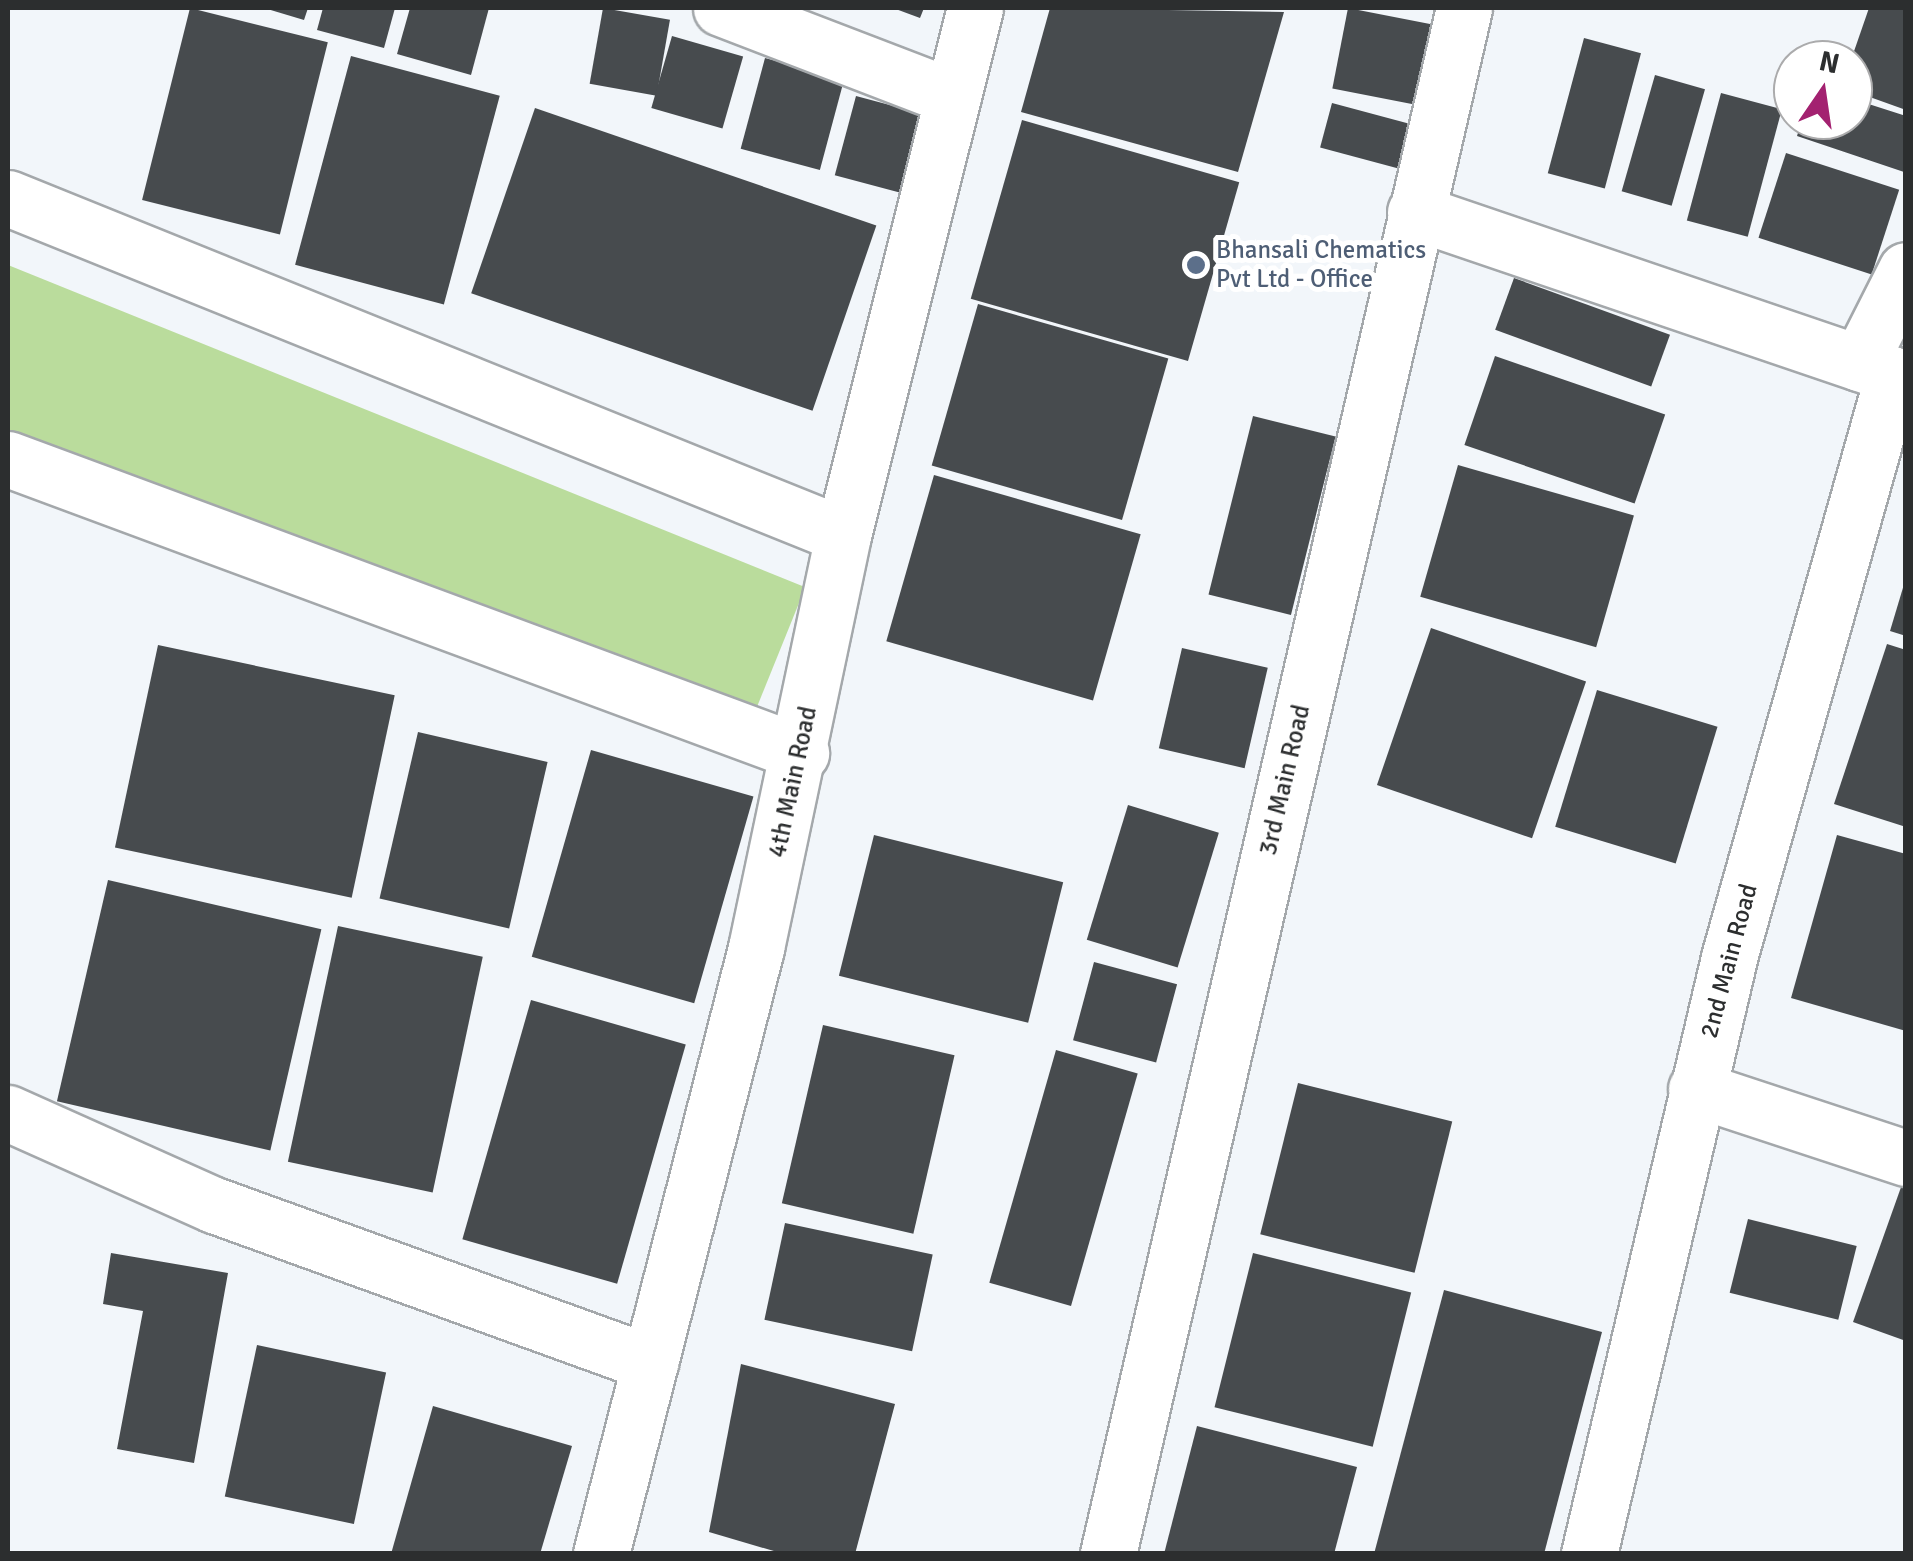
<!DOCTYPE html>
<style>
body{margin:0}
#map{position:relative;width:1913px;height:1561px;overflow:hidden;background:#f2f6fa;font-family:Signika,sans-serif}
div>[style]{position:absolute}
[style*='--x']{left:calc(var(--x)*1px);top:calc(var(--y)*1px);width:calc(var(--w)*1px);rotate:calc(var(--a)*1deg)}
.green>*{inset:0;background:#badc9c;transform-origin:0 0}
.building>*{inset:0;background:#474b4e;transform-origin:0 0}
.roads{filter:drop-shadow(2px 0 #a4a8ab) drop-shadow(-2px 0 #a4a8ab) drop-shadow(0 2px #a4a8ab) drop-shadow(0 -2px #a4a8ab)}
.minor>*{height:55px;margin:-27.5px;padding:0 27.5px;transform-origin:27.5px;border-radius:27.5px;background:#fff}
.dots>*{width:28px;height:28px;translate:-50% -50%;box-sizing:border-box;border:5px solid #fff;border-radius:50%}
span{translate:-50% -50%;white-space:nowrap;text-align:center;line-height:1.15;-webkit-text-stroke:10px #fff;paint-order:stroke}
.service-label{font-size:25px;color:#4e5e75}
.left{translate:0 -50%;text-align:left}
.street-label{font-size:25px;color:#2c2e2f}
.frame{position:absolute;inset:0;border:10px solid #2c2e2f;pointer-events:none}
.north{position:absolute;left:1773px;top:40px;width:100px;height:100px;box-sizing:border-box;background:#fff;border:2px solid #ababac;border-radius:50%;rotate:13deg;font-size:28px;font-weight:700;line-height:40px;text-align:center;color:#2c2e2f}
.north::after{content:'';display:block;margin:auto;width:35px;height:45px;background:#a32170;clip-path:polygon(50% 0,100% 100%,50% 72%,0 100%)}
</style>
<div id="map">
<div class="green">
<div style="left:8px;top:265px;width:860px;height:156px;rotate:22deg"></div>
</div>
<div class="building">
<div style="left:190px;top:8px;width:142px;height:198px;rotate:14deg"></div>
<div style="clip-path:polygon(264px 8px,308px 8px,304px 20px)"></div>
<div style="clip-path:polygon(323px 8px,395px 8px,384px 48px,317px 30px)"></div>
<div style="clip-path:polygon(410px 8px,489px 8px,471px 75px,397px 54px)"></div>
<div style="left:603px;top:8px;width:68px;height:77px;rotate:10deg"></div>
<div style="clip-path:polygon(893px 8px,924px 8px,920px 18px)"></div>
<div style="clip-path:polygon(1050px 8px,1284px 12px,1238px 172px,1021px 112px)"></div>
<div style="left:1348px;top:8px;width:94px;height:82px;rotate:11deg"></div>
<div style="clip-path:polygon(1869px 8px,1906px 10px,1906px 110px,1853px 91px,1851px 60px)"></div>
<div style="left:672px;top:36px;width:74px;height:75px;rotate:16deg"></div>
<div style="left:1584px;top:38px;width:59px;height:140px;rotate:15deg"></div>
<div style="left:351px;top:56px;width:154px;height:216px;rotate:15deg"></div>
<div style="left:765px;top:58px;width:82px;height:94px;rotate:15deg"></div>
<div style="left:1655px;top:75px;width:52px;height:121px;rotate:16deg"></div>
<div style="left:1721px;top:93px;width:63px;height:132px;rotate:15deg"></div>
<div style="left:856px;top:96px;width:69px;height:82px;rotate:15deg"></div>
<div style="clip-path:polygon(1853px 99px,1906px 116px,1904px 172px,1797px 136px,1802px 120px,1853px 120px)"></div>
<div style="left:1332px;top:103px;width:83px;height:46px;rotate:15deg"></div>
<div style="left:535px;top:108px;width:361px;height:196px;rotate:19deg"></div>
<div style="left:1022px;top:120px;width:226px;height:186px;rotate:16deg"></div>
<div style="left:1786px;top:153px;width:119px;height:89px;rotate:18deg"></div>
<div style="left:1514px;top:278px;width:166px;height:55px;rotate:20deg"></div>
<div style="left:978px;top:304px;width:198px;height:168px;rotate:16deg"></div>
<div style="left:1495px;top:356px;width:180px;height:94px;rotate:19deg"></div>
<div style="left:1253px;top:416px;width:85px;height:184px;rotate:14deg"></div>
<div style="left:1458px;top:465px;width:183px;height:137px;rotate:16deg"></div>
<div style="left:934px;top:475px;width:215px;height:173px;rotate:16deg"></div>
<div style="clip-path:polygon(1905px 581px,1906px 581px,1906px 636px,1890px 631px)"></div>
<div style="left:1431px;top:628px;width:164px;height:166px;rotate:19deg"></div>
<div style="clip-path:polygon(1887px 644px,1906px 650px,1906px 827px,1834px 804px)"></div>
<div style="left:158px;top:645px;width:242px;height:207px;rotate:12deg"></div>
<div style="left:1182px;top:648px;width:88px;height:103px;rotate:13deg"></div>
<div style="left:1597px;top:690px;width:126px;height:143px;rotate:17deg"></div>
<div style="left:418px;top:732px;width:133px;height:171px;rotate:13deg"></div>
<div style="left:591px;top:750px;width:169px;height:215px;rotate:16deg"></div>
<div style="left:1128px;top:805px;width:95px;height:141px;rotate:17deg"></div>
<div style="left:874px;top:835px;width:195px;height:145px;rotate:14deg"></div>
<div style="clip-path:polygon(1837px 835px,1906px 854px,1906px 1031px,1791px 998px)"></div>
<div style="left:108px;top:880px;width:219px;height:227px;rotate:13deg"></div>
<div style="left:338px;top:926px;width:148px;height:241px;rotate:12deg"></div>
<div style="left:1094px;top:962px;width:86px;height:81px;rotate:15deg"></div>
<div style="left:531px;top:1000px;width:161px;height:249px;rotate:16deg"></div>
<div style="left:823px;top:1025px;width:135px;height:183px;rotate:13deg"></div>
<div style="left:1056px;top:1050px;width:85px;height:242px;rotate:16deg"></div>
<div style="left:1298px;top:1083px;width:159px;height:156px;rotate:14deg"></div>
<div style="clip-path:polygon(1905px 1176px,1906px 1176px,1906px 1341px,1853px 1322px)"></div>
<div style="left:1748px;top:1219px;width:112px;height:76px;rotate:14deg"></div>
<div style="left:785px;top:1223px;width:151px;height:99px;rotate:12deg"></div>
<div style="clip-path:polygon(111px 1253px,228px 1273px,194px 1463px,117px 1449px,143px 1311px,103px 1304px)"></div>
<div style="left:1253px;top:1253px;width:163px;height:159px;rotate:14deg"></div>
<div style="clip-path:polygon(1444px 1290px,1602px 1332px,1544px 1554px,1374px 1554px)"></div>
<div style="left:257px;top:1345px;width:132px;height:155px;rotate:12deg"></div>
<div style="clip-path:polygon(741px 1364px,895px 1404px,855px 1554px,784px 1554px,709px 1532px)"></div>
<div style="clip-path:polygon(433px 1406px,572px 1446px,540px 1554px,391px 1554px)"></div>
<div style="clip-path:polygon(1197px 1426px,1357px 1467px,1334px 1554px,1164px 1554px)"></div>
</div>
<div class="roads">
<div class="minor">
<div style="--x:721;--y:8;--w:248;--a:21"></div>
<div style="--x:8;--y:198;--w:900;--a:21.98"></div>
<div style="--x:1415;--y:212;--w:519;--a:18.78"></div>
<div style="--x:1859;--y:363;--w:104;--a:-63.2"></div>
<div style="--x:8;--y:459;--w:846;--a:20.34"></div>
<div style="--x:1696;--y:1089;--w:221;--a:18.2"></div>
<div style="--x:8;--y:1113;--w:226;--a:24.1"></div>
<div style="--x:214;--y:1205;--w:464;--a:19.9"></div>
<div style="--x:601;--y:1554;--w:626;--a:-75.65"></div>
<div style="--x:756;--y:948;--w:422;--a:-78.1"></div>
<div style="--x:843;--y:535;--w:543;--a:-75.94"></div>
<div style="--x:1108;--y:1554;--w:1586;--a:-77.03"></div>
<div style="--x:1589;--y:1554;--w:616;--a:-76.78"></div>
<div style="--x:1730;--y:954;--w:602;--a:-74.28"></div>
</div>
</div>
<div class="dots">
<div style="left:1196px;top:265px;background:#5c6f8a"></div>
</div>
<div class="service-label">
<span class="left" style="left:1216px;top:265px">Bhansali Chematics<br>Pvt Ltd - Office</span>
</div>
<div class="street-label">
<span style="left:1285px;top:780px;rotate:-77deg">3rd Main Road</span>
<span style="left:793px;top:782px;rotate:-78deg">4th Main Road</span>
<span style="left:1729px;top:961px;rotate:-75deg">2nd Main Road</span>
</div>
<div class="frame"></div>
<div class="north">N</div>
</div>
